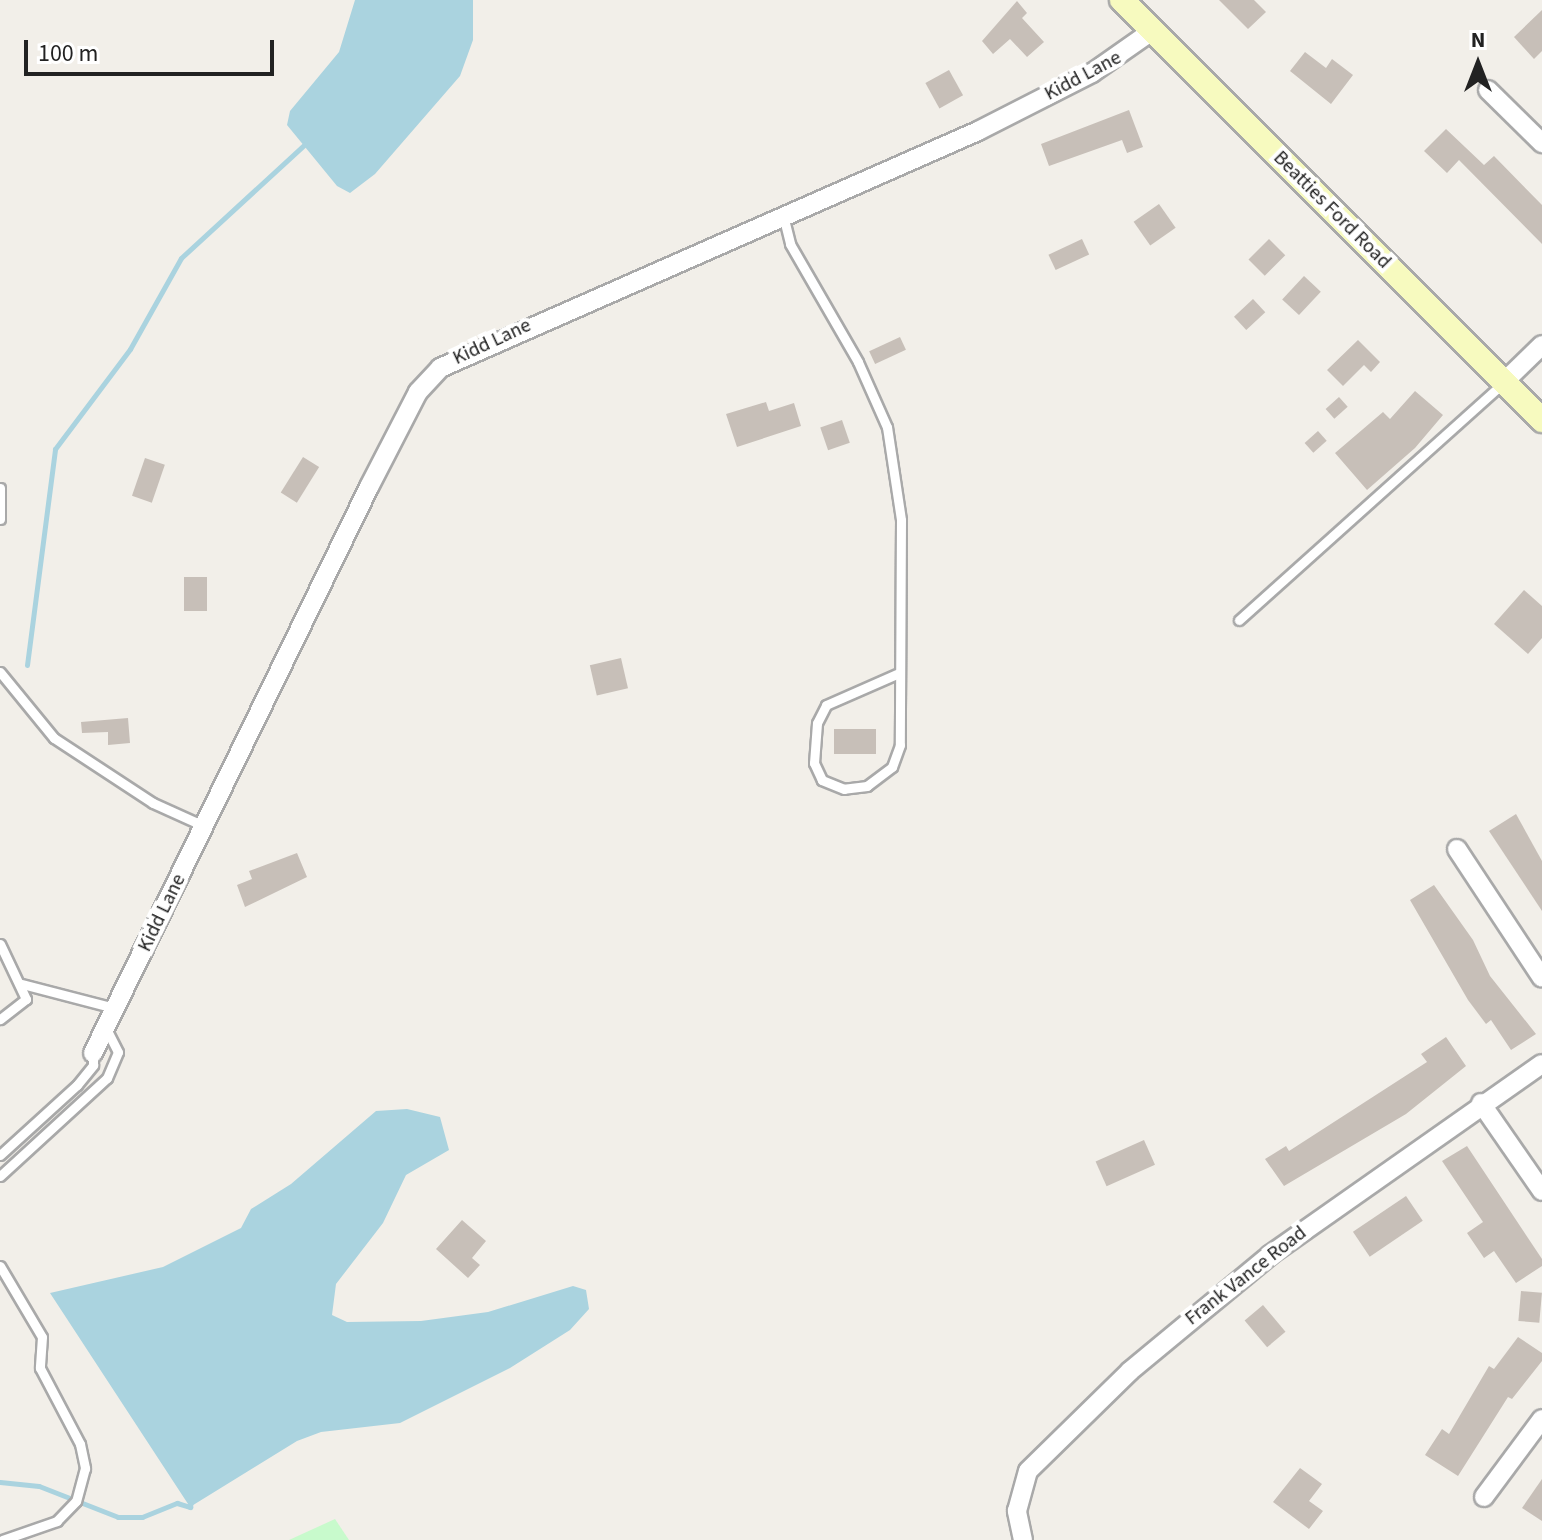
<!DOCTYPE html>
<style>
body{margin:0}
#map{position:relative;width:1542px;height:1540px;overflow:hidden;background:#f2efe9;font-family:"Source Sans 3",sans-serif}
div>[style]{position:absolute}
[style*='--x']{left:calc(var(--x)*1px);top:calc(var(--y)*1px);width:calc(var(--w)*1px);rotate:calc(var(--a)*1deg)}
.park>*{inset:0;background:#c8facc}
.water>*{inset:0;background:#aad3df}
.stream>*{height:5px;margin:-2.5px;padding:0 2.5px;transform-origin:2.5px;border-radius:2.5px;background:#aad3df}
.building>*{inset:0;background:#c7bfb8;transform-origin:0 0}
.roads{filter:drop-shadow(2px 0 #a9a9a9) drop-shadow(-2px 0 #a9a9a9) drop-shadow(0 2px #a9a9a9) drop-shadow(0 -2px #a9a9a9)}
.lane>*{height:9px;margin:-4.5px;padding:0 4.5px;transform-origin:4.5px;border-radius:4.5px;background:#fff}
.street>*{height:18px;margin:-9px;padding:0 9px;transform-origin:9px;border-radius:9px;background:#fff}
.secondary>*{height:24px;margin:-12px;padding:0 12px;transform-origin:12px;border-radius:12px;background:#f7fabf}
span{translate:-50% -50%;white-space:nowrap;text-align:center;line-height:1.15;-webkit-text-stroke:8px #fff;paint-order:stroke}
.street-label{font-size:20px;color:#222}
.north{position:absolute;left:1438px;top:24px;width:80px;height:80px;-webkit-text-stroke:6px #fff;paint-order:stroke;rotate:0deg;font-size:22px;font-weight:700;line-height:32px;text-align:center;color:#222}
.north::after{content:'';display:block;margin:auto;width:28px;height:36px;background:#222;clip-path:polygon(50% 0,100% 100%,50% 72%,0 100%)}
.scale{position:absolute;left:24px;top:40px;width:250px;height:36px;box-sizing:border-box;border:4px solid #222;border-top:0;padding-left:10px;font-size:24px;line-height:28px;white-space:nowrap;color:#222;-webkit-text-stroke:6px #fff;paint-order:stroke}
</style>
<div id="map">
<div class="park">
<div style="clip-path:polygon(335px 1519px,349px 1540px,289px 1540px)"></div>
</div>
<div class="water">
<div style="clip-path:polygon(355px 0,473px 0,473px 40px,460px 76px,375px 174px,350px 193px,337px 186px,287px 125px,290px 111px,339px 52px)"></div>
<div style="clip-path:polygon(407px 1109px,440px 1117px,449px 1150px,406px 1175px,383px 1223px,336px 1284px,332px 1315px,347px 1322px,421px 1321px,488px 1312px,573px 1286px,586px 1290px,589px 1309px,570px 1330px,510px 1368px,400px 1423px,321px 1432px,297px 1441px,190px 1507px,50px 1293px,163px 1267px,241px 1228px,251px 1209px,291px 1184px,376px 1111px)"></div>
</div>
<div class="stream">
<div style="--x:27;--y:665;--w:218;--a:-82.6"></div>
<div style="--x:55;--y:449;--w:125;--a:-53.1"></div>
<div style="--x:130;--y:349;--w:104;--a:-60.7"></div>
<div style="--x:181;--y:258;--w:168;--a:-42.6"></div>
<div style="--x:0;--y:1482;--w:39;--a:6"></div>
<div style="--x:39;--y:1486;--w:85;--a:21.4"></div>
<div style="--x:118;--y:1517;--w:24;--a:0"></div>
<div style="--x:142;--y:1517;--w:38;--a:-22"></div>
<div style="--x:177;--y:1503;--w:14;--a:17"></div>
<div style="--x:190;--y:1507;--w:7;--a:-82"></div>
</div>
<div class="building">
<div style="clip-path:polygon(1219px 0,1254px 0,1266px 12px,1248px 29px)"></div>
<div style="clip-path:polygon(1017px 1px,1027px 13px,1022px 18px,1044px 42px,1027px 57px,1010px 39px,993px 54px,982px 41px)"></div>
<div style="clip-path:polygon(1542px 10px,1542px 51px,1534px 59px,1514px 37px)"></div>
<div style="clip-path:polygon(1305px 52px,1326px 68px,1332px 59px,1353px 75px,1331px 104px,1290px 71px)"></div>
<div style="left:949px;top:70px;width:29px;height:27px;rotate:61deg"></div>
<div style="clip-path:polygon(1129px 110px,1143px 147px,1127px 153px,1122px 140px,1049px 166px,1041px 144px)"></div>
<div style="clip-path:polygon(1446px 129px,1484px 165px,1494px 156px,1542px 205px,1542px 244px,1459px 160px,1447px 173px,1424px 151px)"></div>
<div style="left:1159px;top:204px;width:29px;height:31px;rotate:55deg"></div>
<div style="left:1082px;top:239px;width:17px;height:37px;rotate:65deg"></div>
<div style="left:1269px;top:239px;width:23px;height:29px;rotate:45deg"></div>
<div style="left:1304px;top:276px;width:23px;height:32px;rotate:43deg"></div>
<div style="left:1253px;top:299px;width:18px;height:26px;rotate:47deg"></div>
<div style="left:900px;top:337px;width:14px;height:34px;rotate:65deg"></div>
<div style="clip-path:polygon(1358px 340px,1380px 362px,1371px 372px,1364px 365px,1343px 386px,1327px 370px)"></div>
<div style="clip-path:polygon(1415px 391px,1443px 415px,1415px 448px,1367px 490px,1335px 453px,1383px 412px,1390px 419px)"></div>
<div style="left:1339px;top:397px;width:13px;height:18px;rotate:48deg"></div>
<div style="clip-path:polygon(766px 402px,769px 411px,794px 403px,801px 426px,737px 447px,726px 414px)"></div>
<div style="left:842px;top:420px;width:24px;height:23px;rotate:71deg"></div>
<div style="left:1318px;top:431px;width:13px;height:18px;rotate:48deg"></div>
<div style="left:303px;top:457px;width:19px;height:42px;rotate:32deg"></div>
<div style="left:145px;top:458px;width:21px;height:40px;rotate:19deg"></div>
<div style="left:184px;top:577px;width:23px;height:34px"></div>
<div style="clip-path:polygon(1524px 590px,1542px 606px,1542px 638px,1528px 654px,1494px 624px)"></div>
<div style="left:621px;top:658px;width:31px;height:32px;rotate:77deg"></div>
<div style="clip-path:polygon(128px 718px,130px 743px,108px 745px,108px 732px,82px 733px,81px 722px)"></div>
<div style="left:834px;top:729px;width:42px;height:25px"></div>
<div style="clip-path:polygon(1516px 814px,1542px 861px,1542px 911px,1489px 831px)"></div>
<div style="clip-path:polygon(297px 853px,307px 877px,245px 907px,237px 885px,252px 879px,249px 871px)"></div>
<div style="clip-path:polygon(1434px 885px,1473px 940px,1490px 976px,1536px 1034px,1511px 1050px,1491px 1020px,1486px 1024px,1468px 1000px,1410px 900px)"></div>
<div style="clip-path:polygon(1446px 1037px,1466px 1066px,1406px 1114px,1284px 1186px,1265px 1159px,1286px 1146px,1289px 1151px,1427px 1062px,1421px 1054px)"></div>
<div style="left:1144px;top:1140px;width:27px;height:53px;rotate:66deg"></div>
<div style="clip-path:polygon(1467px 1146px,1542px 1259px,1542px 1266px,1516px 1283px,1494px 1251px,1484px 1258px,1467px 1233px,1483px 1222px,1442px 1161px)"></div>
<div style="left:1406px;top:1196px;width:30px;height:64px;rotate:56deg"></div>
<div style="clip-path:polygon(462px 1220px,486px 1241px,472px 1258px,480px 1265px,468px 1278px,436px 1249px)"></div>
<div style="left:1521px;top:1291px;width:21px;height:30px;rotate:5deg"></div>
<div style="left:1263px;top:1305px;width:35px;height:24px;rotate:50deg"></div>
<div style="clip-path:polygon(1518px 1337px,1542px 1353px,1542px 1361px,1512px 1399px,1508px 1397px,1458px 1476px,1425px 1455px,1442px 1429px,1449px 1434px,1489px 1366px,1494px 1369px)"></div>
<div style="clip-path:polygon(1300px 1468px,1322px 1484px,1309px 1501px,1323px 1511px,1309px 1529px,1273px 1502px)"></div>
<div style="clip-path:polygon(1542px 1479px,1542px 1521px,1522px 1508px)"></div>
</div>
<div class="roads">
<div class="lane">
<div style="--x:783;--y:215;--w:30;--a:76"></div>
<div style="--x:790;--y:244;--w:136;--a:60"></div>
<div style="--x:858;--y:362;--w:71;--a:66"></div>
<div style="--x:887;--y:427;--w:94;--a:81.4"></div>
<div style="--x:901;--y:520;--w:225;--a:90.3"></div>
<div style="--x:900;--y:745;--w:23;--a:110"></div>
<div style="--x:892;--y:767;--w:31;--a:143"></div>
<div style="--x:867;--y:786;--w:23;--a:173"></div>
<div style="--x:844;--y:789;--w:24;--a:-158"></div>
<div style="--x:822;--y:780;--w:19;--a:-115"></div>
<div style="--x:814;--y:763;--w:40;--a:-85.7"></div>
<div style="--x:817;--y:723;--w:20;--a:-63"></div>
<div style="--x:826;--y:705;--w:80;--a:-23.7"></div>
<div style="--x:0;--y:488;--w:31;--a:90"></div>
<div style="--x:1239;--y:620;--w:356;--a:-41.9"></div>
<div style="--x:0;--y:672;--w:85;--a:50.7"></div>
<div style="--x:54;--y:738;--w:118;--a:33.3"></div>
<div style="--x:153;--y:803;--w:56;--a:24.3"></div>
<div style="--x:0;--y:944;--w:61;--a:64.7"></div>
<div style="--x:26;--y:999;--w:33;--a:142"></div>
<div style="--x:22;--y:984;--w:96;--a:14.5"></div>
<div style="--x:0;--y:1155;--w:104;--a:-42.3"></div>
<div style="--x:77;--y:1085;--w:26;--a:-51"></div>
<div style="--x:93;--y:1065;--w:12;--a:-90"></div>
<div style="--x:0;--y:1176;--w:145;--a:-42.5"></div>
<div style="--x:107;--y:1078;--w:28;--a:-67"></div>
<div style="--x:118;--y:1052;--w:27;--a:-117"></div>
<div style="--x:0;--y:1266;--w:82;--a:59.4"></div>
<div style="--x:42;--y:1337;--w:31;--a:94"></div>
<div style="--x:40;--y:1368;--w:86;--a:62.2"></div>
<div style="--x:80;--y:1444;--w:25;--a:78"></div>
<div style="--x:85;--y:1468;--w:34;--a:105"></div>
<div style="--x:76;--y:1501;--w:28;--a:134"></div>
<div style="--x:57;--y:1521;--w:58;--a:160.9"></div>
</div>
<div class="street">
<div style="--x:1488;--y:90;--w:76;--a:44.5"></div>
<div style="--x:1504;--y:382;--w:53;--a:-44.2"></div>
<div style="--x:1457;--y:849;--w:154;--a:56.6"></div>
<div style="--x:93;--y:1053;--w:630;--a:-64"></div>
<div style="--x:369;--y:487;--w:107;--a:-62.7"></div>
<div style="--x:418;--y:392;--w:33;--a:-47"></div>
<div style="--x:440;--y:368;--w:588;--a:-23.77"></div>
<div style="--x:978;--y:131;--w:128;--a:-27"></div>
<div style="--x:1092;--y:73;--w:73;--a:-35"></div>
<div style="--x:1481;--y:1103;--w:107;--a:55.3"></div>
<div style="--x:1484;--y:1497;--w:97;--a:-53.4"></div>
<div style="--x:1023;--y:1540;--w:30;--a:-102"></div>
<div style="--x:1017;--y:1511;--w:41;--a:-74.6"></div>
<div style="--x:1028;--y:1471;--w:143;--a:-44.4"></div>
<div style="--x:1130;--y:1371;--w:182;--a:-39.6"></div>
<div style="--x:1270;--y:1255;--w:332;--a:-35.1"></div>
</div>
<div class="secondary">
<div style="--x:1122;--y:0;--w:594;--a:45"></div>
</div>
</div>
<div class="street-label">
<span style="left:1083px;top:76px;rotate:-28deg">Kidd Lane</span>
<span style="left:1332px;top:210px;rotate:45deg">Beatties Ford Road</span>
<span style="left:492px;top:342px;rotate:-25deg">Kidd Lane</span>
<span style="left:162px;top:913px;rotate:-64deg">Kidd Lane</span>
<span style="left:1246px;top:1276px;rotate:-38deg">Frank Vance Road</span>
</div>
<div class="north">N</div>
<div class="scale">100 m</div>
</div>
